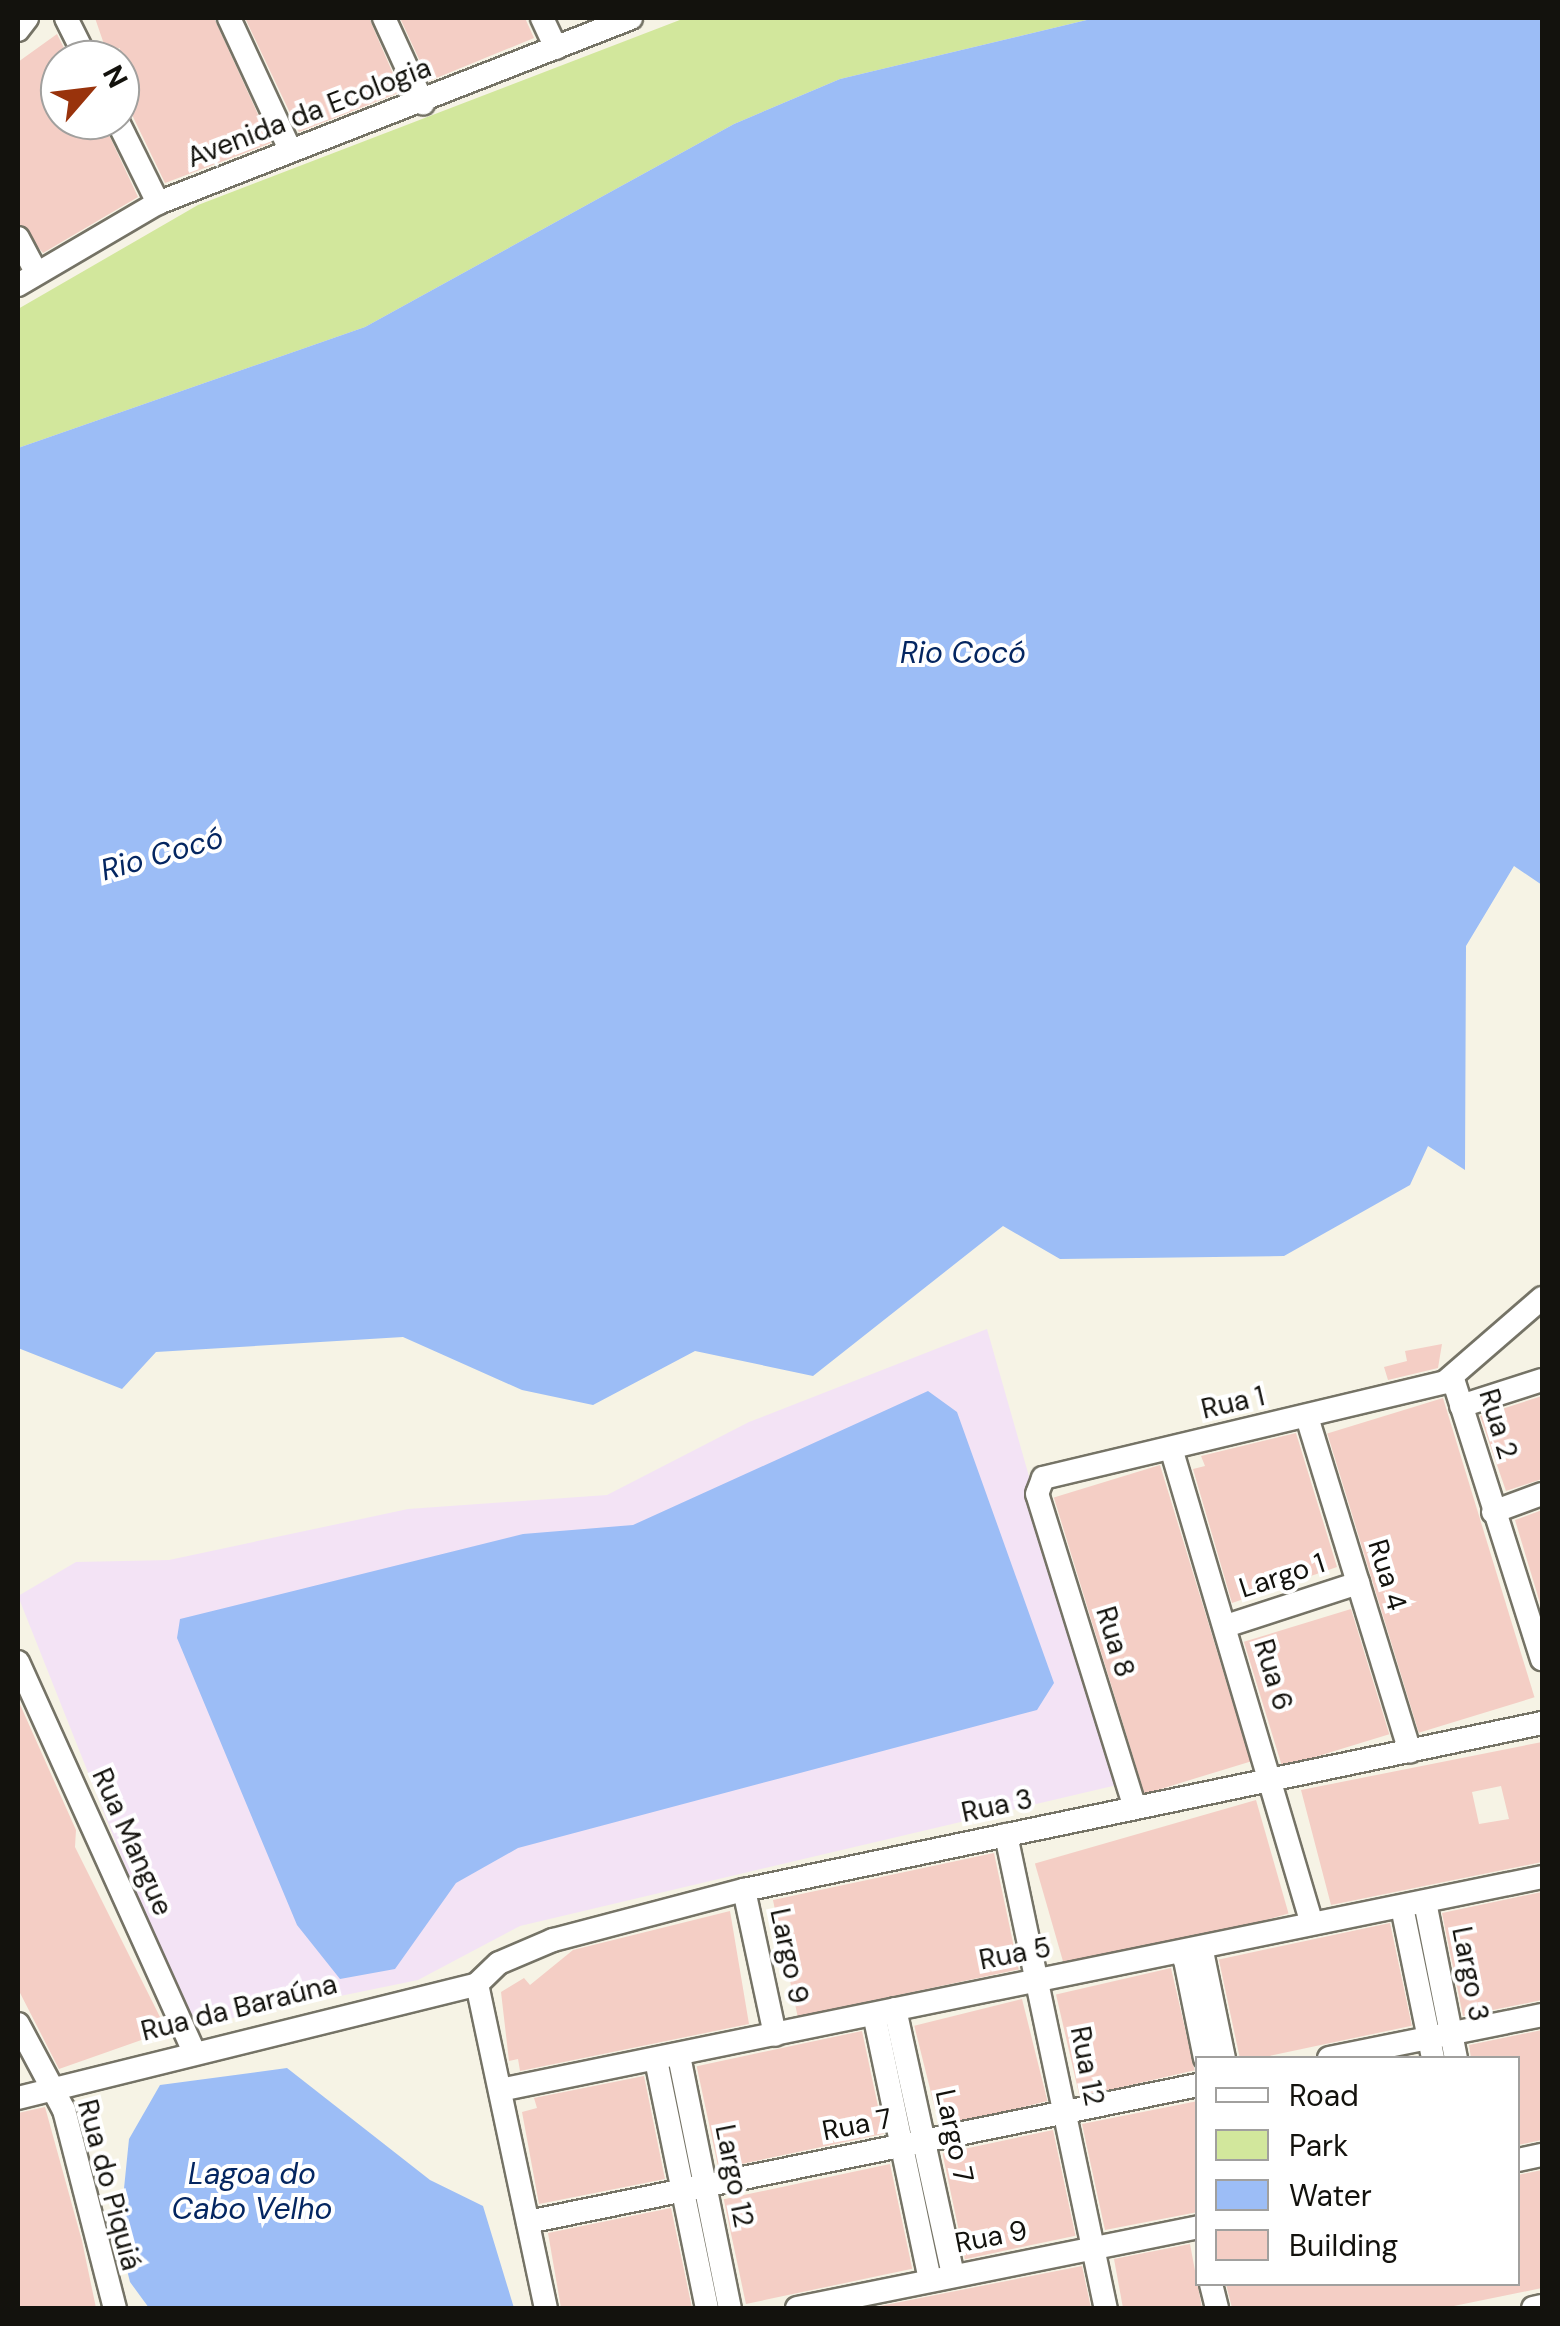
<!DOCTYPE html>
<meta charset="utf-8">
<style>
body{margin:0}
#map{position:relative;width:1560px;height:2326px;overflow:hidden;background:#f6f3e5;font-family:"DM Sans",sans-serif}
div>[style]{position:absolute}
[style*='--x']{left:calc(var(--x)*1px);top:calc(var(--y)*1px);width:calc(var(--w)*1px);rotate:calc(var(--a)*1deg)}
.industrial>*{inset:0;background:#f3e3f5}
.green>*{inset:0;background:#d2e79c}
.water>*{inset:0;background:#9cbdf6}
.building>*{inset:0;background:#f4cec5;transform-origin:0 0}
.roads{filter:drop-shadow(2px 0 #757366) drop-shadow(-2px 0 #757366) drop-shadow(0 2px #757366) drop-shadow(0 -2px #757366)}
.minor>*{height:22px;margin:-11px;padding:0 11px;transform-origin:11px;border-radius:11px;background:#fff}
span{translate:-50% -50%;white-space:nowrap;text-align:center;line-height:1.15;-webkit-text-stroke:8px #fff;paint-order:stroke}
.street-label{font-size:28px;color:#13120d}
.water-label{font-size:30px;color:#042661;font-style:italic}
.frame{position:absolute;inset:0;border:20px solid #13120d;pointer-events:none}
.legend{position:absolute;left:1195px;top:2056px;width:325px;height:230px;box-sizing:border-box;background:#fff;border:2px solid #a1a09e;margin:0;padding:12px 18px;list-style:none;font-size:30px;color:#13120d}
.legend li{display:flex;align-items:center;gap:20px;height:50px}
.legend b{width:50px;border:2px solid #a1a09e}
.north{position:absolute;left:40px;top:40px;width:100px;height:100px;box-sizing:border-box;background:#fff;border:2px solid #a1a09e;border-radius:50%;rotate:62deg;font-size:28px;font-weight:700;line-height:40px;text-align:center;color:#13120d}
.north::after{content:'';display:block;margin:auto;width:35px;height:45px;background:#99330c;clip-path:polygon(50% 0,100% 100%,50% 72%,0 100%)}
</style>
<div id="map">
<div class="industrial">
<div style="clip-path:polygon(987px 1329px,1117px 1785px,520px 1926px,418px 1980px,189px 2027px,18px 1596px,76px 1562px,169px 1560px,408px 1509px,607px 1495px,749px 1422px)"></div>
</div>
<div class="green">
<div style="clip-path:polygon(685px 18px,1095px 18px,840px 79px,734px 124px,365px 327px,18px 448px,18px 309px,198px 205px)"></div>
</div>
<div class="water">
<div style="clip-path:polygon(1095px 18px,1542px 18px,1542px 885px,1514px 866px,1466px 946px,1465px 1170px,1428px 1146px,1410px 1185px,1284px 1256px,1060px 1259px,1003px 1226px,813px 1376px,695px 1351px,593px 1405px,522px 1390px,403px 1337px,156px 1352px,122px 1389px,18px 1348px,18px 448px,365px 327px,734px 124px,840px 79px)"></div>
<div style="clip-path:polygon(928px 1391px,957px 1412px,1054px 1683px,1037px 1710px,518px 1848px,456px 1883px,395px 1969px,340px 1979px,297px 1925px,177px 1638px,180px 1619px,523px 1534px,633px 1525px)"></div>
<div style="clip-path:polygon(287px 2068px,430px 2180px,483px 2206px,514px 2308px,149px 2308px,130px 2282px,119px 2238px,129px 2139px,160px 2085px)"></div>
</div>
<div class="building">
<div style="clip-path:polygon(95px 18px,214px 18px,271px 143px,165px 183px,120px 90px,120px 48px,107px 53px)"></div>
<div style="clip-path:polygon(245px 18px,369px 18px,401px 92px,299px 132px)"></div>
<div style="clip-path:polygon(400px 18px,525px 18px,534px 38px,429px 81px)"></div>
<div style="clip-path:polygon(57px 34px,70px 60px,60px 60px,60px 120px,102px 120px,138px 197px,43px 253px,18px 223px,18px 62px)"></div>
<div style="clip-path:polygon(1442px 1344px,1438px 1368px,1388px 1380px,1384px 1367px,1407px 1361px,1405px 1351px)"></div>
<div style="clip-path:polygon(1542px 1396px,1542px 1479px,1506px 1491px,1480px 1416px)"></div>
<div style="left:1443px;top:1398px;width:313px;height:121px;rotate:73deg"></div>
<div style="clip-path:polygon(1296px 1433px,1337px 1567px,1232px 1603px,1193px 1469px,1205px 1466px,1201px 1456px)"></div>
<div style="left:1160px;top:1465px;width:310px;height:111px;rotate:73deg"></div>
<div style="clip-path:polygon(1542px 1510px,1542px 1603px,1540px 1603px,1515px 1520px)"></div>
<div style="left:1351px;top:1609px;width:131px;height:112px;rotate:73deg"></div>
<div style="clip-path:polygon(18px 1700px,76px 1830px,75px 1847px,167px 2031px,59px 2069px,18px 1989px)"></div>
<div style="clip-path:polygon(evenodd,1542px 1742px,1542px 1862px,1331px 1905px,1301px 1790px,1542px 1742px,1501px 1786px,1509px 1819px,1479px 1824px,1472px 1792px,1501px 1786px)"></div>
<div style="left:1256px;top:1800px;width:118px;height:230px;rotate:74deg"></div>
<div style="left:994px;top:1853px;width:119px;height:226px;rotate:78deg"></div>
<div style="clip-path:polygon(1542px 1892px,1542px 2000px,1463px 2016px,1442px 1913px)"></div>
<div style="clip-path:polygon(730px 1911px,749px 2024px,520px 2071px,518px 2059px,509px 2061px,501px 1992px,524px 1978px,530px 1985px,573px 1950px)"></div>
<div style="left:1390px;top:1923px;width:105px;height:175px;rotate:78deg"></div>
<div style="left:1171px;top:1968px;width:105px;height:118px;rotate:77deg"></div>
<div style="left:1022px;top:1999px;width:105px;height:111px;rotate:76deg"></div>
<div style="clip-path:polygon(1542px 2030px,1542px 2140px,1518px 2145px,1518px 2058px,1471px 2058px,1469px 2045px)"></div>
<div style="left:862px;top:2031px;width:105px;height:169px;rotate:78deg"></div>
<div style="clip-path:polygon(644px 2076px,665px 2179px,539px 2204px,522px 2112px,537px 2108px,534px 2098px)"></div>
<div style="clip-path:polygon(1198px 2101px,1198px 2212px,1105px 2230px,1082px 2124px)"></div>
<div style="clip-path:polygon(45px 2107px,82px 2241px,96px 2308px,18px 2308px,18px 2113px)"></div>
<div style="left:1053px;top:2130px;width:108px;height:113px;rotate:78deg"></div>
<div style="left:890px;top:2164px;width:107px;height:170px;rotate:78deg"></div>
<div style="clip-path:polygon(1542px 2170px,1542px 2288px,1444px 2308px,1232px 2308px,1226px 2284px,1518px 2284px,1518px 2175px)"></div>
<div style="clip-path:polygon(671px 2208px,692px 2308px,561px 2308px,548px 2233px)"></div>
<div style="clip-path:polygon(1190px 2244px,1202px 2308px,1123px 2308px,1114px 2259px)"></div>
<div style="clip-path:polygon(1082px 2266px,1091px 2308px,870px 2308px)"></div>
</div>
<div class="roads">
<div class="minor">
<div style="--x:66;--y:18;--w:47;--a:63.4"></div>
<div style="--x:229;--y:18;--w:142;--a:65.1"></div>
<div style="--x:384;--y:18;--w:94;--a:65.4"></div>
<div style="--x:542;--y:18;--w:33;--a:65"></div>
<div style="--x:18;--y:30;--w:15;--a:-53"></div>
<div style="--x:117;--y:120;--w:93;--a:63.7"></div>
<div style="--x:18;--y:238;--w:40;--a:62"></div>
<div style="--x:18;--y:285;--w:162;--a:-30.4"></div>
<div style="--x:158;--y:203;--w:508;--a:-21.36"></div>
<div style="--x:1453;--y:1379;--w:294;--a:72.4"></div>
<div style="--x:1461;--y:1406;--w:85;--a:-17.8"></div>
<div style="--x:1307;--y:1417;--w:350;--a:72.9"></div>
<div style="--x:1171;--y:1448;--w:494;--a:73.5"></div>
<div style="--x:1493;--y:1512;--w:52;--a:-20.2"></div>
<div style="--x:1226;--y:1626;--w:139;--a:-18"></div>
<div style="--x:18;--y:1662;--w:423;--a:65.7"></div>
<div style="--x:1135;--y:1808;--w:329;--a:-107.3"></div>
<div style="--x:1037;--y:1494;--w:17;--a:-69"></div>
<div style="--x:1043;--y:1478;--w:413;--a:-13.4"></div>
<div style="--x:1445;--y:1382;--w:128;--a:-40.9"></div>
<div style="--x:1006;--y:1835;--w:483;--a:78.1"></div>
<div style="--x:744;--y:1890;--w:148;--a:77.9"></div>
<div style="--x:1425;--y:1902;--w:159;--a:78.8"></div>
<div style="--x:1402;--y:1907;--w:154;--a:78.4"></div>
<div style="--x:1193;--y:1949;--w:12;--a:35"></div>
<div style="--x:1203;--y:1956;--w:104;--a:78.4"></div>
<div style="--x:1193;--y:1949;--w:14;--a:126"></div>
<div style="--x:1185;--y:1960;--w:100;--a:78.5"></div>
<div style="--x:477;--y:1984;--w:30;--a:-44"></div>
<div style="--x:499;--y:1963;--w:59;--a:-23.1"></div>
<div style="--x:553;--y:1940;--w:197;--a:-14.7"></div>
<div style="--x:744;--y:1890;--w:815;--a:-11.82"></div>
<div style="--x:477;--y:1984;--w:331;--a:78"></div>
<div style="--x:895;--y:2009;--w:272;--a:77.7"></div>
<div style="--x:874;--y:2014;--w:272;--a:78.1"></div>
<div style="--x:18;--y:2024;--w:98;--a:61.9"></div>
<div style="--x:64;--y:2110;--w:204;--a:75.6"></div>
<div style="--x:679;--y:2056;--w:257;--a:78.6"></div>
<div style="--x:1329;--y:2058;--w:217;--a:-11.4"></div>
<div style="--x:656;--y:2060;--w:253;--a:78.4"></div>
<div style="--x:500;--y:2090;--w:1064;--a:-11.55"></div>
<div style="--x:18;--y:2098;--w:473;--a:-13.9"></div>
<div style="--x:1518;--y:2160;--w:25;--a:-12"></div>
<div style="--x:528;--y:2222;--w:684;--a:-11.56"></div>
<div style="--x:1211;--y:2284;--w:25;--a:76"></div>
<div style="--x:797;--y:2308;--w:409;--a:-11.4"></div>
<div style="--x:1533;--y:2308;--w:9;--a:-13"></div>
</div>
</div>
<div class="street-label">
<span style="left:309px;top:113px;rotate:-21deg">Avenida da Ecologia</span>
<span style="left:1233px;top:1403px;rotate:-13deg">Rua 1</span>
<span style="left:1498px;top:1424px;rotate:73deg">Rua 2</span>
<span style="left:1387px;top:1575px;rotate:73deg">Rua 4</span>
<span style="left:1282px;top:1576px;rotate:-18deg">Largo 1</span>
<span style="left:1115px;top:1642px;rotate:73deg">Rua 8</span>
<span style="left:1273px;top:1675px;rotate:73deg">Rua 6</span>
<span style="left:997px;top:1806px;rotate:-12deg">Rua 3</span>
<span style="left:132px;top:1842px;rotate:66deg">Rua Mangue</span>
<span style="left:1015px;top:1954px;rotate:-11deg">Rua 5</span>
<span style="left:789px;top:1956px;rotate:78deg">Largo 9</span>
<span style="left:1470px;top:1974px;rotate:79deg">Largo 3</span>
<span style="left:239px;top:2008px;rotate:-14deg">Rua da Baraúna</span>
<span style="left:1087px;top:2066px;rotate:79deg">Rua 12</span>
<span style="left:857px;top:2125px;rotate:-11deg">Rua 7</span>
<span style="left:954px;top:2136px;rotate:78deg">Largo 7</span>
<span style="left:734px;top:2176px;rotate:79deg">Largo 12</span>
<span style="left:109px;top:2185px;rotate:75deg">Rua do Piquiá</span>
<span style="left:991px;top:2237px;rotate:-11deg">Rua 9</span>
</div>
<div class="water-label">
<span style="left:963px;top:653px">Rio Cocó</span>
<span style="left:162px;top:854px;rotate:-16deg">Rio Cocó</span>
<span style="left:252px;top:2191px">Lagoa do<br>Cabo Velho</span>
</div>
<div class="frame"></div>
<ul class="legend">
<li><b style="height:12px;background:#fff"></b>Road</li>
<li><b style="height:28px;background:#d2e79c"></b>Park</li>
<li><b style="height:28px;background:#9cbdf6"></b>Water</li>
<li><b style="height:28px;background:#f4cec5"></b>Building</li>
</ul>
<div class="north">N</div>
</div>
